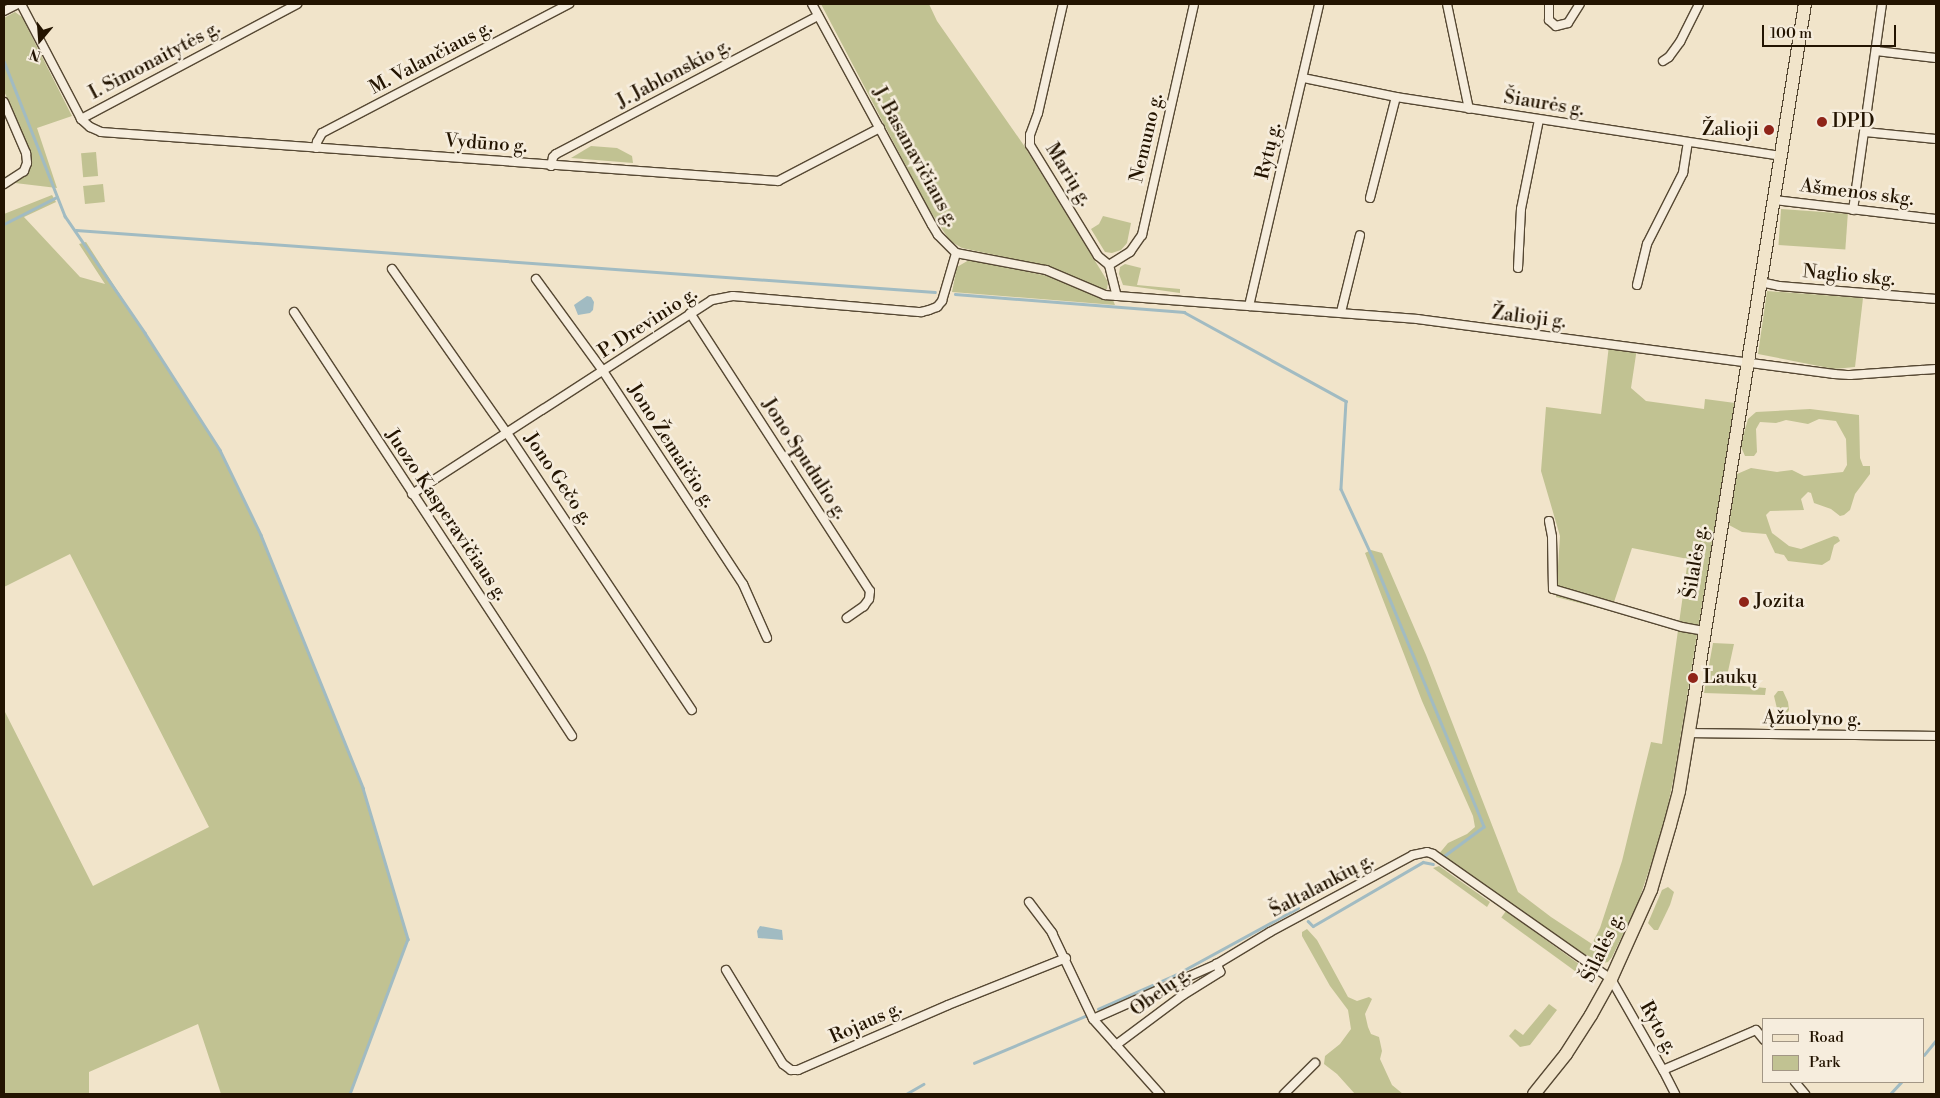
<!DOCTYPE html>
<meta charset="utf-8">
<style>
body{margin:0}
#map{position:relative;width:1940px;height:1098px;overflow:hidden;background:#f1e4ca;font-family:"Libre Bodoni",serif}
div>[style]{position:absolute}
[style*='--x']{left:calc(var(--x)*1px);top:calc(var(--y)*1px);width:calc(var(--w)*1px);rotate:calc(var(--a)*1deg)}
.green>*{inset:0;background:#c1c292;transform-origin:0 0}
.water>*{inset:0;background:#a1bbc2}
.stream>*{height:2.5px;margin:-1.25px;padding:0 1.25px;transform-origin:1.25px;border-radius:1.25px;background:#a1bbc2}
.roads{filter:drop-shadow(1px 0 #564833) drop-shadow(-1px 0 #564833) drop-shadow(0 1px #564833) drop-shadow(0 -1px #564833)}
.street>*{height:8px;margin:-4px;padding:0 4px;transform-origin:4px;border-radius:4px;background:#f6eddd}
.primary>*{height:12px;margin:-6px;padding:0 6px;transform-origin:6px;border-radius:6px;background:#f1e4ca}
.dots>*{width:14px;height:14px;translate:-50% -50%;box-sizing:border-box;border:2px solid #f6eddd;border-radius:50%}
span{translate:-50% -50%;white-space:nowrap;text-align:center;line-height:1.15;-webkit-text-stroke:5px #f6eddd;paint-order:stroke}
.street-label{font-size:19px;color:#231401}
.poi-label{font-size:19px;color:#231401}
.left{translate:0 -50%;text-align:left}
.right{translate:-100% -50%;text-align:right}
.frame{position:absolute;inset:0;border:5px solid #231401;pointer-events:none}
.legend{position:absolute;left:1762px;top:1018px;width:162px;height:65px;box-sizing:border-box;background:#f6eddd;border:1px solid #a29685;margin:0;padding:6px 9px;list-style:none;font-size:15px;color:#231401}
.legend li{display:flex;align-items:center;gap:10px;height:25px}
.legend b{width:25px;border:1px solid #a29685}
.north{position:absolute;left:15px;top:15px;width:50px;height:50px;-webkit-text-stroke:4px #f6eddd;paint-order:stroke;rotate:198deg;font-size:14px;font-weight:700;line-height:20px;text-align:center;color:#231401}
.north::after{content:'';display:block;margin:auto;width:18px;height:22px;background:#231401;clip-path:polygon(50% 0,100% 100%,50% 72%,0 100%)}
.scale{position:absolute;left:1762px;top:25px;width:134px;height:22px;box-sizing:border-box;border:2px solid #231401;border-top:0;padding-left:6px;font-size:15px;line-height:18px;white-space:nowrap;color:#231401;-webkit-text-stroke:4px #f6eddd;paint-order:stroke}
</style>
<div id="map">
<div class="green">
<div style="clip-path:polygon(821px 4px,929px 4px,937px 21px,1025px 147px,1108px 282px,1107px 289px,1102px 290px,1051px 267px,962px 248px,950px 241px,928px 208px)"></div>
<div style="clip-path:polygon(15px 12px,22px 17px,72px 116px,37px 128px,57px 188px,15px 183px,28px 172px,32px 163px,29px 150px,4px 91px,4px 18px)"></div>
<div style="clip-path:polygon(591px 146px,617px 148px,632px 156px,633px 163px,571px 158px)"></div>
<div style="left:96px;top:152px;width:24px;height:15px;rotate:85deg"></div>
<div style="left:103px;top:184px;width:18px;height:20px;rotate:84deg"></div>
<div style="clip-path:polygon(52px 195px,56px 202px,24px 217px,80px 277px,105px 284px,79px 244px,86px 242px,220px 450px,261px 535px,363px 788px,408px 939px,350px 1094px,221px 1094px,198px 1024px,89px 1072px,89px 1094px,4px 1094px,4px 710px,93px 886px,209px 827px,70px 554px,4px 587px,4px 214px)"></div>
<div style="left:1781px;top:209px;width:67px;height:36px;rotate:4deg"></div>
<div style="clip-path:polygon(1103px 216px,1131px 223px,1127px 243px,1121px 250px,1112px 253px,1105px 252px,1091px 229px,1099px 224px)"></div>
<div style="clip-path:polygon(969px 260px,1053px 277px,1099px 298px,1113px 300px,1115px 305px,952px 292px,957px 267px)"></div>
<div style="clip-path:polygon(1125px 264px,1141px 268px,1137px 285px,1180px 289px,1180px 293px,1123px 285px,1119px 274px,1120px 267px)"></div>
<div style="clip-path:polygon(1767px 291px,1863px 298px,1855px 367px,1834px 369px,1758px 354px)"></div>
<div style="clip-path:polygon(1609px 345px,1637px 348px,1631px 388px,1646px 401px,1704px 409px,1705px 399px,1735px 403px,1674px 776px,1664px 825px,1638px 903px,1612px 957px,1608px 962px,1603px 963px,1593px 961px,1438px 855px,1448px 843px,1467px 834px,1475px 827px,1473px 816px,1422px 701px,1365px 553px,1371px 550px,1382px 553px,1426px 655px,1518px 892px,1551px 917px,1592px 944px,1600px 928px,1622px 861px,1651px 742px,1662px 744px,1688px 559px,1632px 548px,1611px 611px,1556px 597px,1560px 536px,1541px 471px,1546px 407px,1601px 414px)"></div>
<div style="clip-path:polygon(1810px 409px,1859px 415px,1860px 458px,1863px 466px,1870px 466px,1870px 474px,1855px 494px,1850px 510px,1844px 515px,1840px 516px,1831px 509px,1814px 503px,1811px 493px,1808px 492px,1801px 499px,1804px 510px,1770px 511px,1766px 515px,1772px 533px,1789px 546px,1801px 549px,1834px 536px,1838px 537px,1840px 541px,1834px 545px,1830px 560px,1822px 565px,1788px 561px,1784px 555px,1775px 553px,1766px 534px,1742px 532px,1729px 525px,1737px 474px,1751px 468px,1777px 472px,1792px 470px,1804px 476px,1843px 472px,1847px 465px,1846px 439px,1836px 421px,1819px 419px,1808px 424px,1786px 420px,1776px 423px,1760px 422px,1756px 429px,1757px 452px,1754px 456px,1745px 456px,1741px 447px,1744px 433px,1748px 419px,1756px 412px)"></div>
<div style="clip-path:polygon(1713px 643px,1734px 644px,1727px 676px,1730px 685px,1766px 688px,1765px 695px,1704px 693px)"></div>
<div style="clip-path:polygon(1778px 691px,1783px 691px,1788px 702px,1789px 710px,1786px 716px,1779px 717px,1774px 696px)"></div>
<div style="clip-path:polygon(1439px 866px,1490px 902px,1487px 907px,1433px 868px)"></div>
<div style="clip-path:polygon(1668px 887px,1674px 892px,1670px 905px,1658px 930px,1654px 930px,1648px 923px,1662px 890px)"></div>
<div style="left:1506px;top:911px;width:100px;height:8px;rotate:36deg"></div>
<div style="clip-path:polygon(1307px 929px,1317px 940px,1348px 997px,1357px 1001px,1369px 997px,1372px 999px,1365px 1014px,1368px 1027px,1371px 1034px,1379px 1037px,1382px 1051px,1380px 1059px,1392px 1085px,1403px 1094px,1355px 1094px,1337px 1074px,1324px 1064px,1325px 1056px,1340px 1044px,1351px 1029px,1348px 1010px,1330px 986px,1302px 936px,1302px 932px)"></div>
<div style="clip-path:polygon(1549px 1004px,1557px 1010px,1530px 1045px,1520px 1047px,1509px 1036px,1515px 1029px,1523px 1035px)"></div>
</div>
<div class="water">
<div style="clip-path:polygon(587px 296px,591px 297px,594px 302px,593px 310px,590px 313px,578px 315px,574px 305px)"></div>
<div style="clip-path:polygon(760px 926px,782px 930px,783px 940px,758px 938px,757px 931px)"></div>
</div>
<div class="stream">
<div style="--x:4;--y:61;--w:167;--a:68.5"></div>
<div style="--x:65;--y:216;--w:142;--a:55.6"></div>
<div style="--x:145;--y:333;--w:139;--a:57.3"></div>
<div style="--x:220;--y:450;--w:94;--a:64.2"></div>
<div style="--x:261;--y:535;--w:273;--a:68"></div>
<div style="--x:363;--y:788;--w:158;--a:73.4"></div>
<div style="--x:408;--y:939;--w:165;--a:110.5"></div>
<div style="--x:4;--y:224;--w:59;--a:-27"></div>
<div style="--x:76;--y:230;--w:861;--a:4.13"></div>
<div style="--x:955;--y:294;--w:230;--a:4.5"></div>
<div style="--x:1184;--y:312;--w:185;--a:28.8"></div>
<div style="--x:1346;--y:401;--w:88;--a:93.3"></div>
<div style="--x:1341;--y:489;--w:74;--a:65.2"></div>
<div style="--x:1372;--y:556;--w:293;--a:67.5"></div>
<div style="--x:1484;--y:827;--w:49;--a:143.4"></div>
<div style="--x:1308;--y:921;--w:7;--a:45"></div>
<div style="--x:1313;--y:926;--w:127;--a:-30.2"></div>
<div style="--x:1423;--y:862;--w:10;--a:11"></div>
<div style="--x:1098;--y:1009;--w:84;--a:-23.8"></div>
<div style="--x:1175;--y:975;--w:140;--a:-28.6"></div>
<div style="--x:1924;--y:1055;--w:19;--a:-51"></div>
<div style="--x:974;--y:1063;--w:121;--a:-22.9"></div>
<div style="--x:906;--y:1094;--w:20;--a:-30"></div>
<div style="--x:1890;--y:1094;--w:16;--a:-47"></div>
</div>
<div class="roads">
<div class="street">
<div style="--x:21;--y:4;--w:130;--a:62.4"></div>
<div style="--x:81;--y:119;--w:12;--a:42"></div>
<div style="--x:90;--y:127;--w:12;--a:24"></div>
<div style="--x:101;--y:132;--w:679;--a:4.14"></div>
<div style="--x:778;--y:181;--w:115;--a:-27.5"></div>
<div style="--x:812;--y:4;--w:251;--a:61.5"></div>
<div style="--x:932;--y:225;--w:12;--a:59"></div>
<div style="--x:938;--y:235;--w:25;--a:45"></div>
<div style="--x:956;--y:253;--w:92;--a:10.7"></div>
<div style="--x:1046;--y:270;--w:64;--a:23"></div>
<div style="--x:1105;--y:295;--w:313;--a:4.4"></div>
<div style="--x:1417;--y:319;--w:421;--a:7.5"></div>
<div style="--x:1834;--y:374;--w:16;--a:4"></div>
<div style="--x:1850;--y:375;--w:86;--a:-4"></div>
<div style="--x:1063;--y:4;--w:112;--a:102.9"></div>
<div style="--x:1038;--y:113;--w:23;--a:110"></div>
<div style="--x:1030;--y:135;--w:10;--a:90"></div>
<div style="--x:1030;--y:145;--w:130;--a:58.5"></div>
<div style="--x:1098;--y:256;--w:14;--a:39"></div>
<div style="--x:1109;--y:265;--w:32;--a:76"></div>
<div style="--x:1447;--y:4;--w:107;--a:78.2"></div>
<div style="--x:1549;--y:4;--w:16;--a:90"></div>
<div style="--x:1549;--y:20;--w:9;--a:41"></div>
<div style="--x:1556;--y:26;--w:12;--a:-14"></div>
<div style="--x:1568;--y:23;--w:22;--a:-58"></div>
<div style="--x:4;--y:11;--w:16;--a:-27"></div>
<div style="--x:1876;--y:51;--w:60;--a:6.7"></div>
<div style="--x:1663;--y:61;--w:7;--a:-34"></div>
<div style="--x:1669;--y:57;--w:19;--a:-54"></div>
<div style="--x:1680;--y:42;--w:42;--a:-63.4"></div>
<div style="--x:1303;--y:78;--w:95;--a:11.5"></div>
<div style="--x:1396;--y:97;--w:389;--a:8.7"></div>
<div style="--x:4;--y:102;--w:56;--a:66.7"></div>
<div style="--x:26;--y:153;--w:10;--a:84"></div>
<div style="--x:27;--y:163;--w:9;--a:111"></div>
<div style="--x:24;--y:171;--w:24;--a:147"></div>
<div style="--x:81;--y:119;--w:245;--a:-28"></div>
<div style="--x:1865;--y:132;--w:71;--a:5.6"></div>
<div style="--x:316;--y:148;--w:6;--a:-81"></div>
<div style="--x:317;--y:142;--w:10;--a:-61"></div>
<div style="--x:322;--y:133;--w:279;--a:-27.6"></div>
<div style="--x:551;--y:166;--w:9;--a:-77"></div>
<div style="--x:553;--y:157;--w:4;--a:-45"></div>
<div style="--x:556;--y:154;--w:296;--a:-27.8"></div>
<div style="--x:1370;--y:198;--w:104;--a:-75.6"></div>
<div style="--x:1774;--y:200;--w:163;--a:6.7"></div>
<div style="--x:1853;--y:210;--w:208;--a:-82"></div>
<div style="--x:1109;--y:265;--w:25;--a:-32"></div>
<div style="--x:1130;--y:252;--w:21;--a:-55"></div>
<div style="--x:1142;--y:235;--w:237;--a:-77.3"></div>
<div style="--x:1518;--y:268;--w:59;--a:-87.1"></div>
<div style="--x:1521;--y:209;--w:91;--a:-78.6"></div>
<div style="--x:392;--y:269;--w:200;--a:55"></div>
<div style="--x:507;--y:433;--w:333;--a:56.3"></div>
<div style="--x:536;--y:279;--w:114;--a:53.9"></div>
<div style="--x:603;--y:371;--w:255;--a:56.7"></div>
<div style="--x:743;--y:584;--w:59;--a:66"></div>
<div style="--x:1760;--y:282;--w:19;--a:12"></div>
<div style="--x:1779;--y:286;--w:158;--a:4.7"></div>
<div style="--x:1637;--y:285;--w:42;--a:-76.3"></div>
<div style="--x:1647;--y:244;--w:80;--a:-63.1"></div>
<div style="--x:1683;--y:173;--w:30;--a:-81"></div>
<div style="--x:1249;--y:306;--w:310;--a:-76.9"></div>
<div style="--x:294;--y:312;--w:507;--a:56.75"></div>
<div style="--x:1341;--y:312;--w:79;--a:-76.1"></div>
<div style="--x:690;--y:313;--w:331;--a:57.1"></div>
<div style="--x:870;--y:591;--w:8;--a:97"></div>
<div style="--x:869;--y:599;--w:9;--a:126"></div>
<div style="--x:864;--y:606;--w:21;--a:145"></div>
<div style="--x:412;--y:494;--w:357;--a:-32.9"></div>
<div style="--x:712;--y:300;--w:21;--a:-11"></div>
<div style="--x:733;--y:296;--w:189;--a:4.9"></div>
<div style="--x:921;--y:312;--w:8;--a:-14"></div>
<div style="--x:929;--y:310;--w:9;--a:-21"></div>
<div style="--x:937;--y:307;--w:8;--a:-50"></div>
<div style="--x:942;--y:301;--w:50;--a:-73.7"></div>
<div style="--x:1549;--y:521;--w:16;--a:79"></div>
<div style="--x:1552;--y:537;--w:52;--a:88.9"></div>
<div style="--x:1553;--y:589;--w:134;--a:16.4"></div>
<div style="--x:1682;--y:627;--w:22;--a:10"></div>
<div style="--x:1688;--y:733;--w:248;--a:0.7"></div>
<div style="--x:1029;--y:902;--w:39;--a:53"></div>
<div style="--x:1052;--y:933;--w:95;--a:64.5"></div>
<div style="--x:1093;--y:1019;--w:136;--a:-23.9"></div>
<div style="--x:1217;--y:964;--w:62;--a:-31.1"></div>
<div style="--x:1270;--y:932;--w:162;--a:-28.3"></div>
<div style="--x:1413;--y:855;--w:14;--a:-12"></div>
<div style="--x:1427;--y:852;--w:6;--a:18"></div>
<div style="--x:1433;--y:854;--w:218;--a:35.1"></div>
<div style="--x:1611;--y:979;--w:105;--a:60.3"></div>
<div style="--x:1663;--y:1070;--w:27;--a:63"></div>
<div style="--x:726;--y:970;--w:110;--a:58.8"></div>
<div style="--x:783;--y:1064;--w:10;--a:37"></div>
<div style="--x:791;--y:1070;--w:7;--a:0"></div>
<div style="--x:798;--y:1070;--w:163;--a:-23.4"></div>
<div style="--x:948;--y:1005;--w:127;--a:-21.7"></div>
<div style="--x:1093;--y:1019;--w:101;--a:48.2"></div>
<div style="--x:1116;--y:1045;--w:84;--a:-36.7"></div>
<div style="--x:1183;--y:995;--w:44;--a:-31.9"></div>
<div style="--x:1220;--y:972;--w:9;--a:-111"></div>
<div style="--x:1663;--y:1070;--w:101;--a:-23.3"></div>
<div style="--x:1756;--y:1030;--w:13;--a:51"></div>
<div style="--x:1795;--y:1082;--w:16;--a:50"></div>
<div style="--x:1284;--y:1094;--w:44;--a:-45"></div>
</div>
<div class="primary">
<div style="--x:1534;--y:1094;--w:51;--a:-51.3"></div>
<div style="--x:1566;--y:1054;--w:46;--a:-57.3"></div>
<div style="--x:1591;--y:1015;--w:41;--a:-60.9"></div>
<div style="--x:1611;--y:979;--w:98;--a:-65.8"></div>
<div style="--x:1651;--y:890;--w:68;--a:-73.7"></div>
<div style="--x:1670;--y:825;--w:35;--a:-75"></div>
<div style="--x:1679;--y:791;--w:92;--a:-80.6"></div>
<div style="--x:1694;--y:700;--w:705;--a:-80.94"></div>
</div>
</div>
<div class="dots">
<div style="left:1822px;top:122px;background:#8f2418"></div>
<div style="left:1769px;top:130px;background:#8f2418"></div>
<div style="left:1744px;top:602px;background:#8f2418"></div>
<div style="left:1693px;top:678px;background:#8f2418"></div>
</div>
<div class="street-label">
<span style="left:431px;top:58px;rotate:-28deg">M. Valančiaus g.</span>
<span style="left:155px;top:61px;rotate:-28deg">I. Simonaitytės g.</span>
<span style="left:674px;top:74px;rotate:-28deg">J. Jablonskio g.</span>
<span style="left:1544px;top:104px;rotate:9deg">Šiaurės g.</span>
<span style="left:1147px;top:138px;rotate:-77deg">Nemuno g.</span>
<span style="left:486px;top:144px;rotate:4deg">Vydūno g.</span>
<span style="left:1269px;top:151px;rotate:-77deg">Rytų g.</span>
<span style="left:915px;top:157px;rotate:61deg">J. Basanavičiaus g.</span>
<span style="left:1068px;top:175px;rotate:58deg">Marių g.</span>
<span style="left:1857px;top:193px;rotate:7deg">Ašmenos skg.</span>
<span style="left:1849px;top:276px;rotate:5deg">Naglio skg.</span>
<span style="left:1529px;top:318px;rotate:7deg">Žalioji g.</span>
<span style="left:648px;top:323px;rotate:-33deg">P. Drevinio g.</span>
<span style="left:671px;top:446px;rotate:57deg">Jono Žemaičio g.</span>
<span style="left:804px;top:459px;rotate:57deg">Jono Spudulio g.</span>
<span style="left:558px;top:479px;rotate:56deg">Jono Gečo g.</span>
<span style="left:446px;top:515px;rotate:56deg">Juozo Kasperavičiaus g.</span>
<span style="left:1696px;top:562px;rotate:-81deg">Šilalės g.</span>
<span style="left:1812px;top:719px;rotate:1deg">Ąžuolyno g.</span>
<span style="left:1322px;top:886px;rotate:-28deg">Šaltalankių g.</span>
<span style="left:1603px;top:948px;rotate:-65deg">Šilalės g.</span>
<span style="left:1161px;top:992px;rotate:-36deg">Obelų g.</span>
<span style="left:866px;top:1023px;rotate:-24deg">Rojaus g.</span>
<span style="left:1658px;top:1028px;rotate:61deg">Ryto g.</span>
</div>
<div class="poi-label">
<span class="left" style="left:1832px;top:122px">DPD</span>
<span class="right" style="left:1759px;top:130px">Žalioji</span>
<span class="left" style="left:1754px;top:602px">Jozita</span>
<span class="left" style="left:1703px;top:678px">Laukų</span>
</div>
<div class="frame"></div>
<ul class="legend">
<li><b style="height:6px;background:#f1e4ca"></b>Road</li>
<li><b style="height:14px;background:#c1c292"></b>Park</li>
</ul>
<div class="north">N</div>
<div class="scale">100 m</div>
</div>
